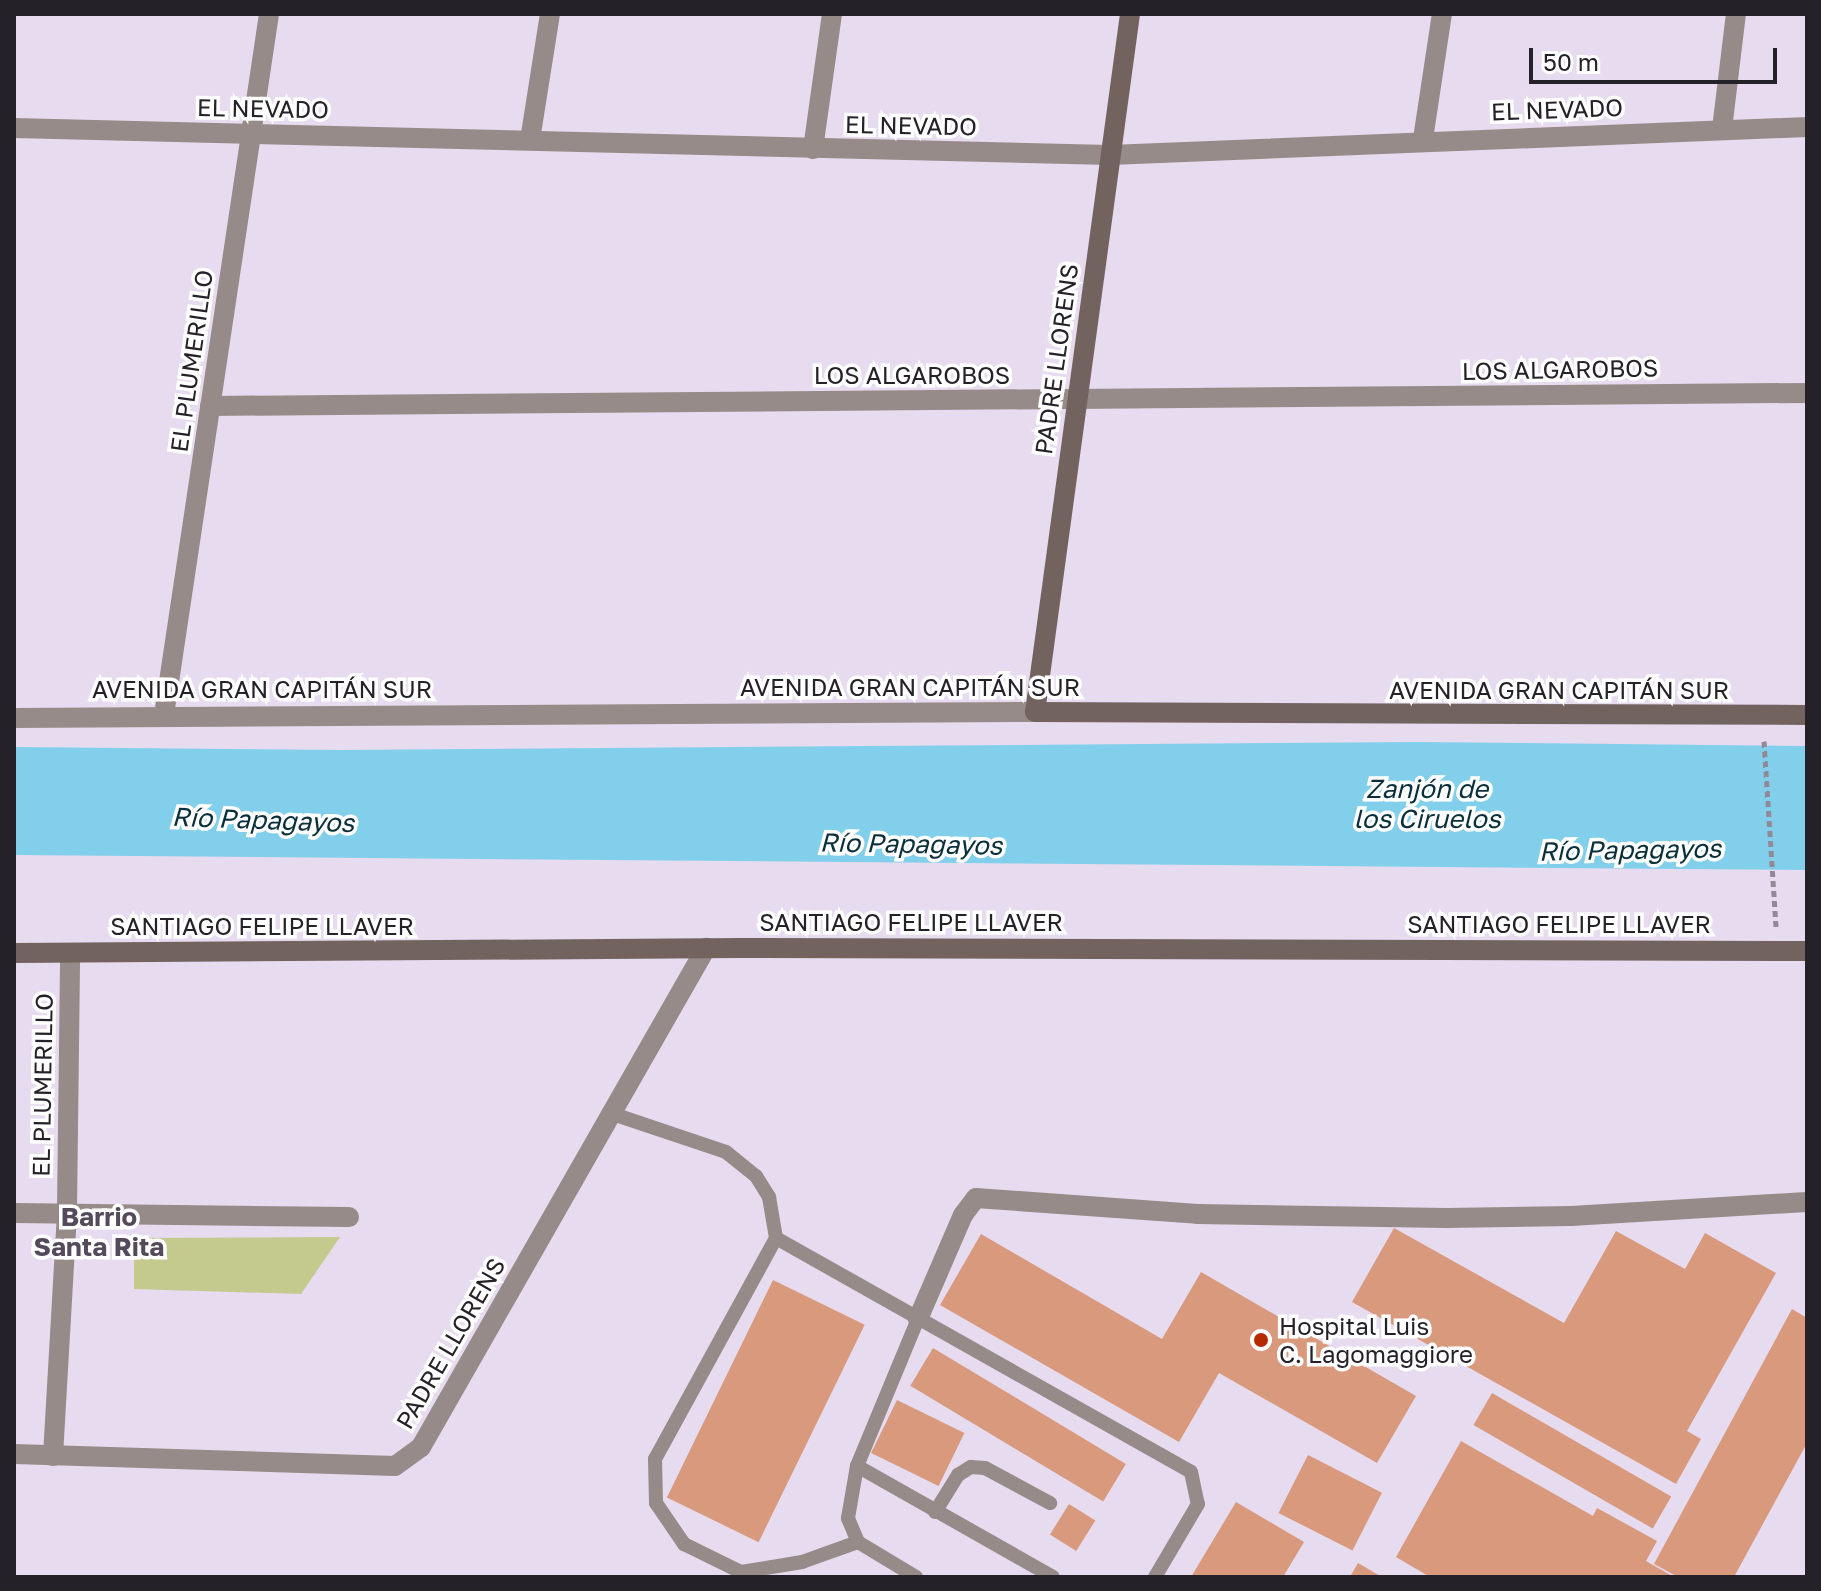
<!DOCTYPE html>
<meta charset="utf-8">
<style>
body{margin:0}
#map{position:relative;width:1821px;height:1591px;overflow:hidden;background:#e7dbef;font-family:"Golos Text",sans-serif}
div>[style]{position:absolute}
[style*='--x']{left:calc(var(--x)*1px);top:calc(var(--y)*1px);width:calc(var(--w)*1px);rotate:calc(var(--a)*1deg)}
.green>*{inset:0;background:#c4c98e}
.water>*{inset:0;background:#81cfeb}
.building>*{inset:0;background:#d8997c;transform-origin:0 0}
.path>*{height:5px;margin-top:-2.5px;transform-origin:0;background:repeating-linear-gradient(90deg,#928998 0 6px,transparent 0 10px)}
.lane>*{height:14px;margin:-7px;padding:0 7px;transform-origin:7px;border-radius:7px;background:#968b88}
.street>*{height:20px;margin:-10px;padding:0 10px;transform-origin:10px;border-radius:10px;background:#968b88}
.secondary>*{height:20px;margin:-10px;padding:0 10px;transform-origin:10px;border-radius:10px;background:#72635f}
.dots>*{width:22px;height:22px;translate:-50% -50%;box-sizing:border-box;border:4px solid #fff;border-radius:50%}
span{translate:-50% -50%;white-space:nowrap;text-align:center;line-height:1.15;-webkit-text-stroke:7px #fff;paint-order:stroke}
.street-label{font-size:24px;color:#252128}
.poi-label{font-size:24px;color:#252128}
.left{translate:0 -50%;text-align:left}
.water-label{font-size:26px;color:#082f3b;font-style:italic}
.neighbourhood-label{font-size:26px;color:#544a5b;font-weight:700}
.frame{position:absolute;inset:0;border:16px solid #252128;pointer-events:none}
.scale{position:absolute;left:1529px;top:48px;width:248px;height:36px;box-sizing:border-box;border:4px solid #252128;border-top:0;padding-left:10px;font-size:24px;line-height:28px;white-space:nowrap;color:#252128;-webkit-text-stroke:6px #fff;paint-order:stroke}
</style>
<div id="map">
<div class="green">
<div style="clip-path:polygon(340px 1237px,301px 1294px,134px 1289px,134px 1238px)"></div>
</div>
<div class="water">
<div style="clip-path:polygon(1417px 742px,1807px 746px,1807px 870px,14px 855px,14px 747px,342px 750px)"></div>
</div>
<div class="building">
<div style="clip-path:polygon(1394px 1228px,1564px 1323px,1616px 1231px,1685px 1269px,1705px 1233px,1776px 1273px,1687px 1431px,1701px 1439px,1676px 1484px,1352px 1302px)"></div>
<div style="clip-path:polygon(981px 1234px,1162px 1339px,1201px 1272px,1416px 1396px,1377px 1463px,1219px 1373px,1179px 1442px,940px 1305px)"></div>
<div style="left:773px;top:1280px;width:102px;height:242px;rotate:26deg"></div>
<div style="clip-path:polygon(1792px 1309px,1807px 1318px,1807px 1443px,1734px 1577px,1678px 1577px,1654px 1564px)"></div>
<div style="left:933px;top:1348px;width:225px;height:44px;rotate:31deg"></div>
<div style="left:1492px;top:1393px;width:207px;height:37px;rotate:30deg"></div>
<div style="left:897px;top:1400px;width:75px;height:59px;rotate:26deg"></div>
<div style="clip-path:polygon(1461px 1441px,1593px 1516px,1597px 1508px,1657px 1541px,1646px 1561px,1674px 1577px,1430px 1577px,1396px 1557px)"></div>
<div style="left:1308px;top:1455px;width:83px;height:65px;rotate:27deg"></div>
<div style="clip-path:polygon(1236px 1502px,1304px 1542px,1283px 1577px,1191px 1577px)"></div>
<div style="left:1069px;top:1504px;width:31px;height:36px;rotate:32deg"></div>
<div style="clip-path:polygon(1358px 1563px,1382px 1577px,1350px 1577px)"></div>
</div>
<div class="path">
<div style="--x:1764;--y:741;--w:186;--a:86.3"></div>
</div>
<div class="lane">
<div style="--x:613;--y:1114;--w:119;--a:18.6"></div>
<div style="--x:726;--y:1152;--w:38;--a:39"></div>
<div style="--x:756;--y:1176;--w:25;--a:58"></div>
<div style="--x:769;--y:1197;--w:42;--a:80.3"></div>
<div style="--x:776;--y:1238;--w:476;--a:29.4"></div>
<div style="--x:1191;--y:1472;--w:33;--a:78"></div>
<div style="--x:1198;--y:1504;--w:85;--a:120.5"></div>
<div style="--x:776;--y:1238;--w:252;--a:118.7"></div>
<div style="--x:655;--y:1459;--w:44;--a:88.7"></div>
<div style="--x:656;--y:1503;--w:50;--a:55.7"></div>
<div style="--x:684;--y:1544;--w:64;--a:26.2"></div>
<div style="--x:741;--y:1572;--w:62;--a:-9.3"></div>
<div style="--x:802;--y:1562;--w:59;--a:-19.7"></div>
<div style="--x:857;--y:1466;--w:225;--a:29.5"></div>
<div style="--x:935;--y:1512;--w:44;--a:-58.1"></div>
<div style="--x:958;--y:1475;--w:15;--a:-32"></div>
<div style="--x:971;--y:1467;--w:14;--a:4"></div>
<div style="--x:985;--y:1468;--w:74;--a:28.3"></div>
<div style="--x:916;--y:1577;--w:68;--a:-148.9"></div>
<div style="--x:858;--y:1542;--w:26;--a:-113"></div>
<div style="--x:848;--y:1518;--w:53;--a:-80.2"></div>
<div style="--x:857;--y:1466;--w:159;--a:-67.5"></div>
</div>
<div class="street">
<div style="--x:14;--y:128;--w:1096;--a:1.41"></div>
<div style="--x:1110;--y:155;--w:698;--a:-2.3"></div>
<div style="--x:1722;--y:129;--w:116;--a:-83.1"></div>
<div style="--x:1423;--y:139;--w:126;--a:-81.4"></div>
<div style="--x:530;--y:140;--w:128;--a:-81"></div>
<div style="--x:813;--y:149;--w:136;--a:-82"></div>
<div style="--x:210;--y:406;--w:1597;--a:-0.47"></div>
<div style="--x:164;--y:715;--w:709;--a:-81.48"></div>
<div style="--x:14;--y:718;--w:1021;--a:-0.34"></div>
<div style="--x:14;--y:1213;--w:335;--a:0.7"></div>
<div style="--x:918;--y:1319;--w:113;--a:-66.6"></div>
<div style="--x:963;--y:1215;--w:21;--a:-53"></div>
<div style="--x:976;--y:1198;--w:222;--a:4.1"></div>
<div style="--x:1197;--y:1214;--w:249;--a:0.9"></div>
<div style="--x:1446;--y:1218;--w:125;--a:-0.9"></div>
<div style="--x:1571;--y:1216;--w:236;--a:-3.4"></div>
<div style="--x:14;--y:1454;--w:381;--a:1.8"></div>
<div style="--x:395;--y:1466;--w:32;--a:-36"></div>
<div style="--x:421;--y:1447;--w:575;--a:-60.27"></div>
<div style="--x:53;--y:1456;--w:246;--a:-86.7"></div>
<div style="--x:67;--y:1210;--w:257;--a:-89.3"></div>
</div>
<div class="secondary">
<div style="--x:1130;--y:14;--w:704;--a:97.75"></div>
<div style="--x:1035;--y:712;--w:772;--a:0.22"></div>
<div style="--x:14;--y:953;--w:726;--a:-0.39"></div>
<div style="--x:740;--y:948;--w:1067;--a:0.16"></div>
</div>
<div class="dots">
<div style="left:1261px;top:1340px;background:#b52a00"></div>
</div>
<div class="street-label">
<span style="left:263px;top:108px;rotate:1deg">EL NEVADO</span>
<span style="left:1557px;top:109px;rotate:-2deg">EL NEVADO</span>
<span style="left:911px;top:125px;rotate:1deg">EL NEVADO</span>
<span style="left:1056px;top:359px;rotate:-82deg">PADRE LLORENS</span>
<span style="left:191px;top:361px;rotate:-82deg">EL PLUMERILLO</span>
<span style="left:1560px;top:369px;rotate:-1deg">LOS ALGAROBOS</span>
<span style="left:912px;top:375px">LOS ALGAROBOS</span>
<span style="left:910px;top:687px">AVENIDA GRAN CAPITÁN SUR</span>
<span style="left:262px;top:689px">AVENIDA GRAN CAPITÁN SUR</span>
<span style="left:1559px;top:690px">AVENIDA GRAN CAPITÁN SUR</span>
<span style="left:911px;top:922px">SANTIAGO FELIPE LLAVER</span>
<span style="left:1559px;top:924px">SANTIAGO FELIPE LLAVER</span>
<span style="left:262px;top:926px">SANTIAGO FELIPE LLAVER</span>
<span style="left:42px;top:1085px;rotate:-89deg">EL PLUMERILLO</span>
<span style="left:450px;top:1343px;rotate:-60deg">PADRE LLORENS</span>
</div>
<div class="poi-label">
<span class="left" style="left:1279px;top:1340px">Hospital Luis<br>C. Lagomaggiore</span>
</div>
<div class="water-label">
<span style="left:1427px;top:804px">Zanjón de<br>los Ciruelos</span>
<span style="left:263px;top:820px;rotate:2deg">Río Papagayos</span>
<span style="left:911px;top:844px;rotate:1deg">Río Papagayos</span>
<span style="left:1630px;top:850px;rotate:-1deg">Río Papagayos</span>
</div>
<div class="neighbourhood-label">
<span style="left:99px;top:1232px">Barrio<br>Santa Rita</span>
</div>
<div class="frame"></div>
<div class="scale">50 m</div>
</div>
